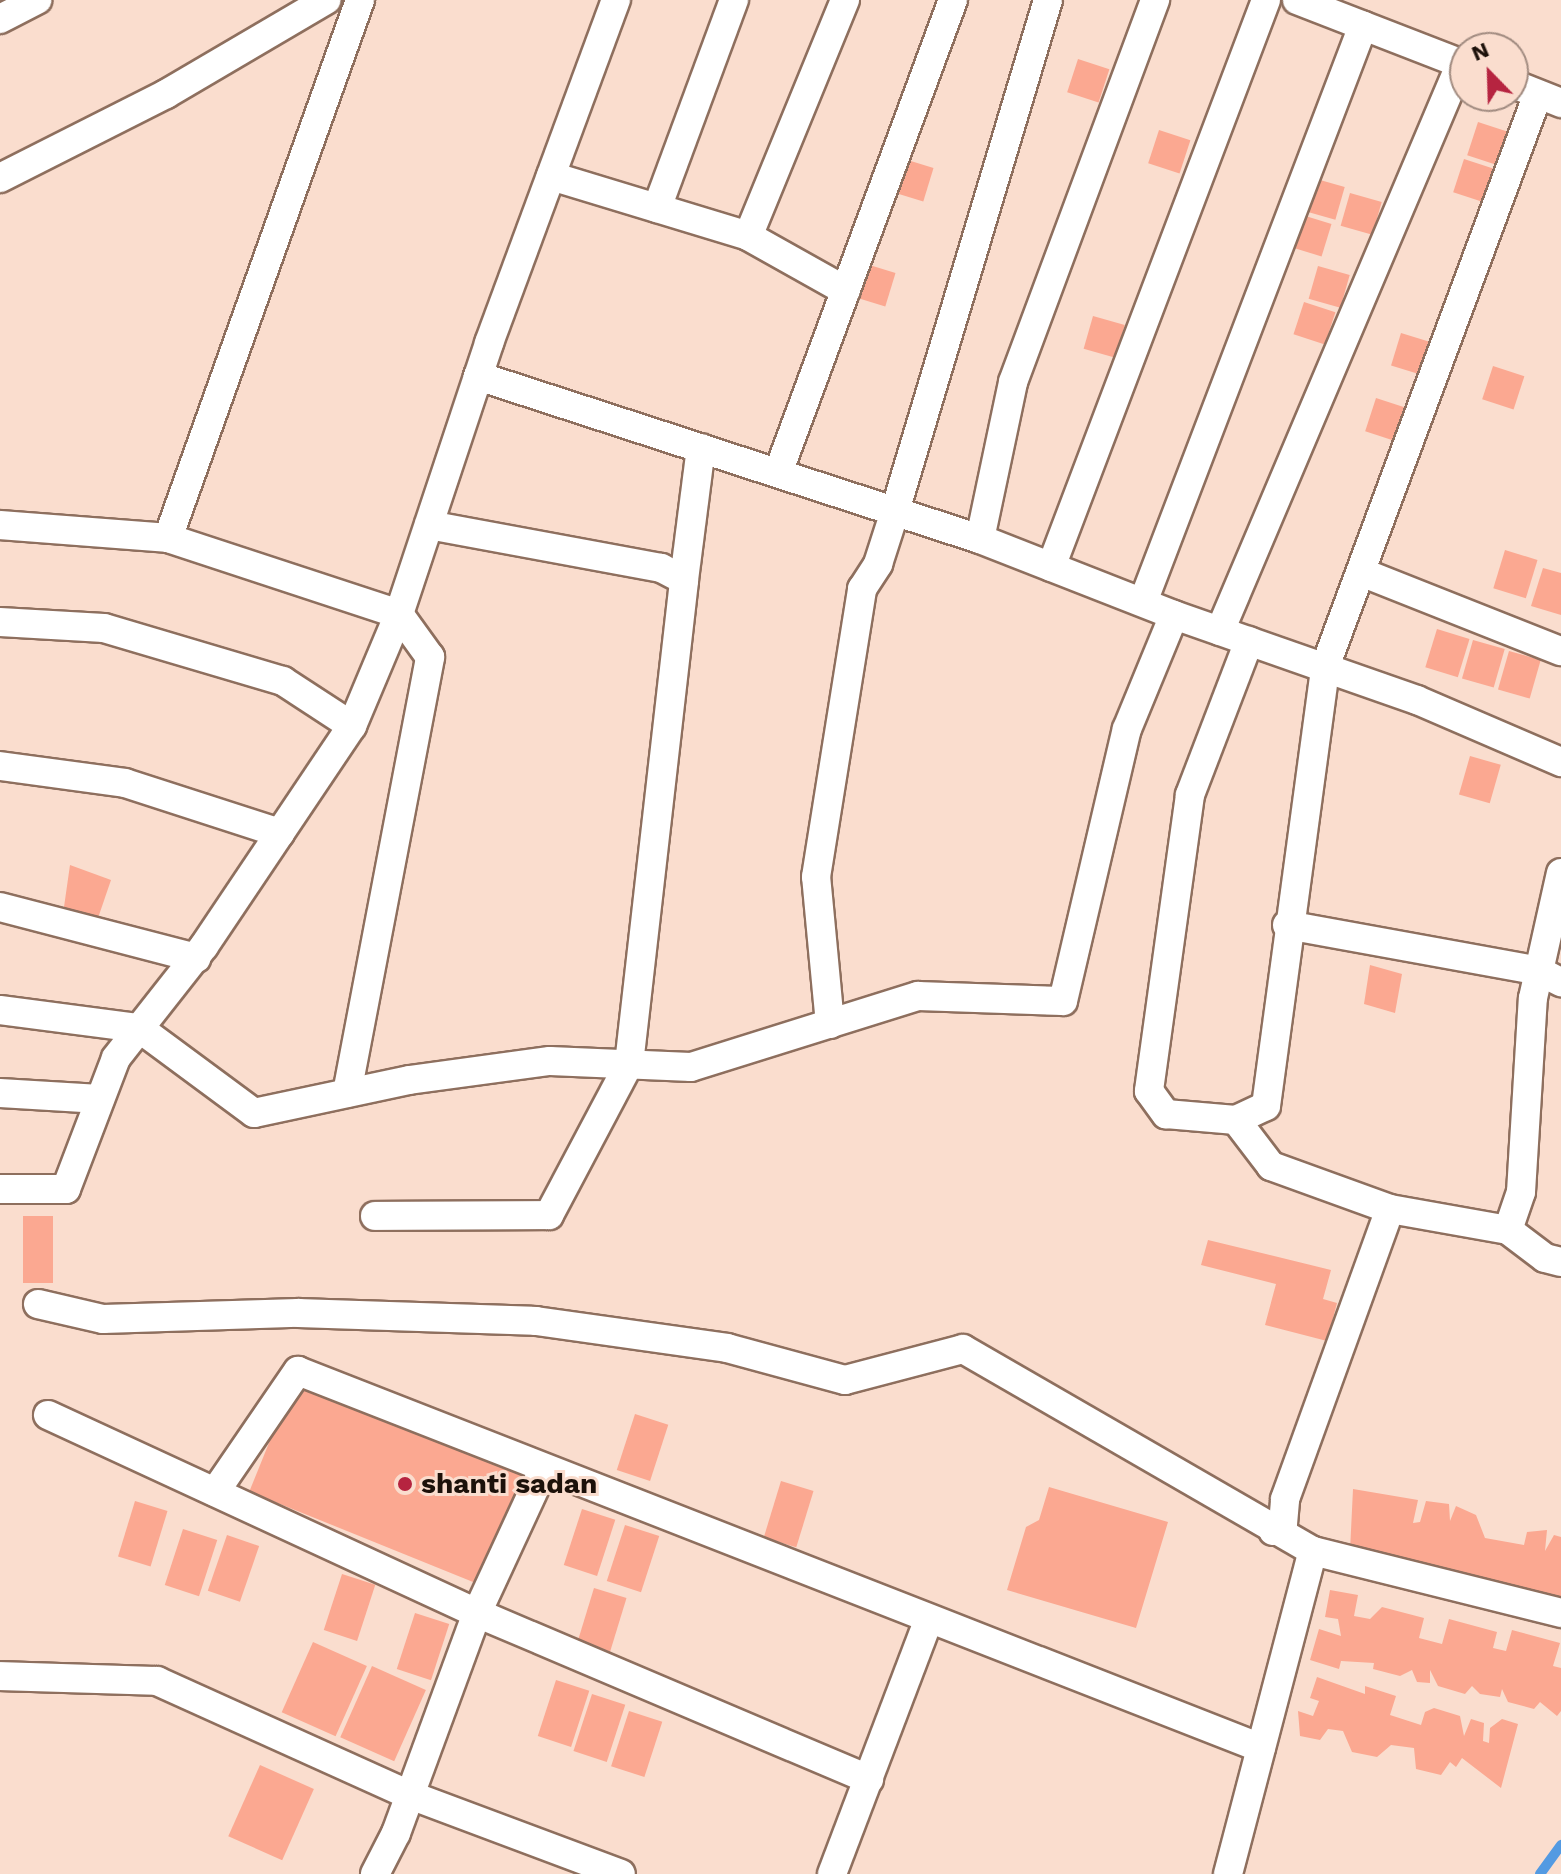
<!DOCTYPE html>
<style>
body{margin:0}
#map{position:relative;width:1561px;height:1874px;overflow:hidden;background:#faddce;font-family:"Work Sans",sans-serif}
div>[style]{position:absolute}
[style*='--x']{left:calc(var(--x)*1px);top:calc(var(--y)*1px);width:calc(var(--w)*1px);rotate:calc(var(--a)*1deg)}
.stream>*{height:10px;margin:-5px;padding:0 5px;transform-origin:5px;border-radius:5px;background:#539ae2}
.building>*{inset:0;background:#fba891;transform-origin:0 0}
.roads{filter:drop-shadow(2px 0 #8e6f5e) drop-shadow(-2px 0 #8e6f5e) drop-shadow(0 2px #8e6f5e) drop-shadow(0 -2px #8e6f5e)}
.street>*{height:28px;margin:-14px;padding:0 14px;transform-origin:14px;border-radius:14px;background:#fff}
.dots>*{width:22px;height:22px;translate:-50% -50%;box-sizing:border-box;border:4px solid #faddce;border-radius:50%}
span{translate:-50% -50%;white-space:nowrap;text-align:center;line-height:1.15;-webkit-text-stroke:6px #faddce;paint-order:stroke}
.poi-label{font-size:28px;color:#1c110a;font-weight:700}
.left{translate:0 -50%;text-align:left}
.north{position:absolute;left:1449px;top:32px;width:80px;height:80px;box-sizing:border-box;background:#faddce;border:2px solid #a18b80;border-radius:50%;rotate:337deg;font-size:22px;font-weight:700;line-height:32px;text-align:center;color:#1c110a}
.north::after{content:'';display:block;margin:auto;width:28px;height:36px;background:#b62440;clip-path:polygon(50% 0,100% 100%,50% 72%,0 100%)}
</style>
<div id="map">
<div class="stream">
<div style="--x:1540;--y:1874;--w:36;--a:-54"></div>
</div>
<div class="building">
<div style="left:1078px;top:59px;width:33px;height:35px;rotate:18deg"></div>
<div style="left:1478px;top:122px;width:33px;height:35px;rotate:18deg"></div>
<div style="left:1159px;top:130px;width:33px;height:35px;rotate:18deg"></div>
<div style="left:901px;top:158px;width:34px;height:35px;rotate:17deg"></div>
<div style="left:1464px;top:159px;width:33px;height:35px;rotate:18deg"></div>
<div style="left:1313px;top:178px;width:33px;height:34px;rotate:16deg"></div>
<div style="left:1350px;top:193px;width:33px;height:34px;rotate:16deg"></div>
<div style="left:1299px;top:214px;width:34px;height:34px;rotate:17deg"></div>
<div style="left:863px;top:263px;width:34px;height:35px;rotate:17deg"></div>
<div style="left:1318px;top:266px;width:33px;height:34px;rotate:16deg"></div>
<div style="left:1304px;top:302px;width:33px;height:34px;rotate:18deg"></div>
<div style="left:1093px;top:316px;width:33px;height:34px;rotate:16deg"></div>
<div style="left:1401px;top:333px;width:34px;height:34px;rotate:17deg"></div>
<div style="left:1493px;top:366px;width:33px;height:35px;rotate:18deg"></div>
<div style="left:1376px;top:398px;width:33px;height:35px;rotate:18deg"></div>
<div style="left:1505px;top:550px;width:34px;height:40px;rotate:17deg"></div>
<div style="clip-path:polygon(1543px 568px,1561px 573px,1561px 615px,1531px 606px)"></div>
<div style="left:1437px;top:629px;width:34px;height:40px;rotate:17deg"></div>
<div style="left:1473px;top:640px;width:33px;height:40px;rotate:16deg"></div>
<div style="left:1509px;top:651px;width:33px;height:40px;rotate:16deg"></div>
<div style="left:1470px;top:756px;width:32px;height:40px;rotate:16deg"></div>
<div style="clip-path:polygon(70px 865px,111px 880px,98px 918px,64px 907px)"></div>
<div style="clip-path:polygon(1370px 965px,1402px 974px,1395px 1013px,1364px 1004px)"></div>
<div style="left:23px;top:1216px;width:30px;height:67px"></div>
<div style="clip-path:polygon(1208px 1240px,1331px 1270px,1323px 1299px,1337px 1303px,1327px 1341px,1265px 1325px,1276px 1284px,1201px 1265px)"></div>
<div style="left:298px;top:1371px;width:264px;height:130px;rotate:22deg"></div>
<div style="left:635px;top:1414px;width:35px;height:59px;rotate:18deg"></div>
<div style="left:781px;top:1481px;width:34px;height:59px;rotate:17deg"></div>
<div style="clip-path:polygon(1049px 1487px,1168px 1522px,1136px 1628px,1007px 1590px,1026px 1527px,1039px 1520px)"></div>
<div style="clip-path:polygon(1353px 1489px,1418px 1500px,1413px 1523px,1420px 1522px,1426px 1501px,1449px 1504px,1450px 1521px,1456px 1506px,1476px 1515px,1485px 1538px,1524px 1545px,1527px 1532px,1547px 1530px,1545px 1551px,1554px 1535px,1561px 1537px,1561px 1599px,1350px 1551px)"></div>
<div style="left:135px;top:1501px;width:34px;height:58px;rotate:17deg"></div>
<div style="left:582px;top:1509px;width:35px;height:59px;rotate:18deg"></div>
<div style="left:625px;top:1525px;width:36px;height:59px;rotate:18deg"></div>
<div style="left:183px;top:1529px;width:36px;height:59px;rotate:18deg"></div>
<div style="left:227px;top:1535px;width:34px;height:59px;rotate:19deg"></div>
<div style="left:342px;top:1574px;width:35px;height:59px;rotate:18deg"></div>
<div style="left:594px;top:1588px;width:34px;height:58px;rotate:17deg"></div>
<div style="clip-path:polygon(1330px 1590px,1358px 1595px,1354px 1616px,1370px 1619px,1382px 1607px,1424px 1618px,1419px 1638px,1442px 1644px,1449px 1619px,1497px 1632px,1493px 1648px,1506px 1651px,1512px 1630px,1560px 1643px,1553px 1666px,1561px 1668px,1561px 1711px,1557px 1716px,1540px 1702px,1534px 1709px,1508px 1702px,1502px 1689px,1500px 1697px,1480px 1694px,1472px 1686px,1465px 1694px,1438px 1686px,1430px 1670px,1430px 1683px,1417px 1682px,1412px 1670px,1400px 1676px,1373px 1669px,1374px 1663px,1341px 1661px,1339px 1669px,1310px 1660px,1319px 1629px,1341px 1636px,1338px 1619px,1325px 1617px)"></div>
<div style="left:415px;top:1613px;width:36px;height:59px;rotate:18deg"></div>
<div style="left:313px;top:1642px;width:59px;height:77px;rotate:24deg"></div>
<div style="left:372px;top:1666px;width:59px;height:78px;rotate:24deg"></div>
<div style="clip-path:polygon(1317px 1677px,1365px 1694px,1365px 1686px,1396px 1696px,1390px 1715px,1421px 1725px,1425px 1712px,1434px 1708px,1460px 1716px,1464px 1736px,1471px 1719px,1484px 1723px,1483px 1741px,1489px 1743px,1490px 1728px,1502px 1719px,1518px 1724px,1501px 1788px,1462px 1758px,1456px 1767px,1450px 1762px,1441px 1775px,1416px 1769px,1414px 1748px,1391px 1745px,1377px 1757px,1352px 1752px,1343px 1731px,1328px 1729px,1320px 1740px,1300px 1736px,1298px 1711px,1313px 1716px,1319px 1701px,1310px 1698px)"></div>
<div style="left:556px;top:1680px;width:35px;height:59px;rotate:18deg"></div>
<div style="left:592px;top:1694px;width:35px;height:60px;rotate:18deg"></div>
<div style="left:629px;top:1711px;width:35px;height:58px;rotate:18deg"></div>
<div style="left:260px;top:1765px;width:59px;height:78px;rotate:24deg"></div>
</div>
<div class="roads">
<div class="street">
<div style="--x:845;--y:0;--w:255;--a:112.3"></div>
<div style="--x:748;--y:236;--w:112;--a:29.3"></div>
<div style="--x:1297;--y:0;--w:180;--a:21.2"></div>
<div style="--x:0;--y:19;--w:42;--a:-27.2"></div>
<div style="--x:1513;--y:84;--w:52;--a:21.6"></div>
<div style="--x:551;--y:176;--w:206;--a:16.9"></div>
<div style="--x:0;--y:178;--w:186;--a:-26.8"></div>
<div style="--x:166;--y:94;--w:186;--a:-30.4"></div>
<div style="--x:657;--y:208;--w:222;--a:-69.7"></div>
<div style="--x:478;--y:376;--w:528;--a:17.99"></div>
<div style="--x:980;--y:539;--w:208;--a:21.4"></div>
<div style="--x:1174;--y:615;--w:257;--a:19.3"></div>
<div style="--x:1417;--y:700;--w:157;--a:23.3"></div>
<div style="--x:778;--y:473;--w:504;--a:-69.7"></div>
<div style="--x:0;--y:525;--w:169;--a:4.4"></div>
<div style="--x:980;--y:539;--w:160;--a:-78.1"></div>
<div style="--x:1013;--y:382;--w:408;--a:-69.6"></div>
<div style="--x:1051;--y:567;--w:606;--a:-69.23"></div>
<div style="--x:1361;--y:572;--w:215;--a:21.6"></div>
<div style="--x:684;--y:580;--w:133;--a:-82.7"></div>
<div style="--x:1143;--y:602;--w:617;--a:-69.1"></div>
<div style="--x:0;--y:622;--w:104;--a:3.3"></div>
<div style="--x:104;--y:628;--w:187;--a:16.5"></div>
<div style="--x:283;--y:681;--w:82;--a:33.1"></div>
<div style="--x:1220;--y:631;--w:617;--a:-67.01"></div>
<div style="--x:1249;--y:641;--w:165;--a:111"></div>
<div style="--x:1190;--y:795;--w:299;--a:97.9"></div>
<div style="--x:1149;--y:1091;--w:29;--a:54"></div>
<div style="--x:1166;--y:1114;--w:70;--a:4.9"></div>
<div style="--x:1236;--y:1120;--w:33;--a:-25"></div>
<div style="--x:1266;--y:1106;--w:443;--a:-82.3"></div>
<div style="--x:1325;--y:667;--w:611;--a:-69.61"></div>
<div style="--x:0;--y:766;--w:126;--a:7.7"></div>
<div style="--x:125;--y:783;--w:163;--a:17.9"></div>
<div style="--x:0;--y:907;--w:203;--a:14.6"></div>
<div style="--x:1287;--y:925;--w:256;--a:10.3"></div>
<div style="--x:1539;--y:971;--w:25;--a:27"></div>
<div style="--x:0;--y:1010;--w:140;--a:7.4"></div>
<div style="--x:139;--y:1028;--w:143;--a:36.5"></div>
<div style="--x:254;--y:1113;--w:158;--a:-12"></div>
<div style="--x:409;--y:1080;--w:142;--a:-7.7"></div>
<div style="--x:550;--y:1061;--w:141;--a:2.4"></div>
<div style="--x:691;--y:1067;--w:238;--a:-17.4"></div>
<div style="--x:918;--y:996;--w:145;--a:2"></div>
<div style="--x:1063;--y:1001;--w:279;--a:-76.8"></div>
<div style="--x:1127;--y:729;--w:123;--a:-67.6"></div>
<div style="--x:830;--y:1024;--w:148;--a:-95.4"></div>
<div style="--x:816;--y:877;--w:292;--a:-80.9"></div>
<div style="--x:862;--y:589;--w:30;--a:-57"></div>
<div style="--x:878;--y:564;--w:56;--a:-72.2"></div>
<div style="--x:895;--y:511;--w:533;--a:-73.33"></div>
<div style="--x:0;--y:1093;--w:100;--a:3.4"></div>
<div style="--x:347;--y:1093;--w:444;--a:-79.2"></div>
<div style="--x:430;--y:657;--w:53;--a:-125.8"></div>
<div style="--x:399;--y:614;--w:243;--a:-161.8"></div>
<div style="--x:168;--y:538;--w:571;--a:-70.36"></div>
<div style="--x:1236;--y:1120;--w:58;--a:52.7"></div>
<div style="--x:1271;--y:1166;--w:127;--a:19.9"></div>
<div style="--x:1390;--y:1209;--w:120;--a:10.1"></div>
<div style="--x:1508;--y:1230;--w:46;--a:37.1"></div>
<div style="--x:1545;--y:1258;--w:16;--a:14"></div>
<div style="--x:0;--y:1189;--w:66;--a:0"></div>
<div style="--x:66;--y:1189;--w:140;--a:-69.1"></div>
<div style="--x:116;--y:1058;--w:142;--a:-51.8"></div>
<div style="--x:204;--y:946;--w:265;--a:-56.1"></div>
<div style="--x:352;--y:726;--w:121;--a:-67.2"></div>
<div style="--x:399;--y:614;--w:286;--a:-71.6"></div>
<div style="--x:489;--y:343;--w:366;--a:-69.7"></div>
<div style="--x:375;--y:1216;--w:174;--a:-0.3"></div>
<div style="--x:549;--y:1215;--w:171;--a:-62.1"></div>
<div style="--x:629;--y:1064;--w:487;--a:-83.5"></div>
<div style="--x:684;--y:580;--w:26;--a:-152"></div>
<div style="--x:661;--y:568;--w:236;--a:-169.5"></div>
<div style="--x:1508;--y:1230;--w:40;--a:-71.1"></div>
<div style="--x:1521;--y:1192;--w:194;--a:-86.5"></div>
<div style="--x:1533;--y:998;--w:128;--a:-77.4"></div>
<div style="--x:38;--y:1304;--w:67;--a:13"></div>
<div style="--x:103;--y:1319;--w:195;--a:-1.8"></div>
<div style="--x:298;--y:1313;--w:238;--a:1.9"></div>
<div style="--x:536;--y:1321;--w:193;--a:8"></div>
<div style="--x:727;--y:1348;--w:122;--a:15.2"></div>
<div style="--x:845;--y:1380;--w:122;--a:-14.7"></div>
<div style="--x:963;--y:1349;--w:404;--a:30"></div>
<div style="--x:1313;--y:1551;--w:256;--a:14"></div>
<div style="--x:48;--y:1415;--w:472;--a:24.8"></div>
<div style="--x:477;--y:1613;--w:426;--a:23"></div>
<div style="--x:215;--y:1492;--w:147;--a:-55.6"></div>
<div style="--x:298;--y:1371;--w:1034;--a:21.38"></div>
<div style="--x:1273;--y:1531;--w:12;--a:-35"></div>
<div style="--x:1283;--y:1524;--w:25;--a:-85"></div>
<div style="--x:1285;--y:1499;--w:308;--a:-70.1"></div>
<div style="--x:0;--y:1676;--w:157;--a:1.8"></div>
<div style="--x:157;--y:1681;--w:277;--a:24.3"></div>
<div style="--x:410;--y:1795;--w:225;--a:20.5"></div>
<div style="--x:375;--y:1874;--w:46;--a:-62.9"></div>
<div style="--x:396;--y:1833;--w:234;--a:-69.8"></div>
<div style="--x:477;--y:1613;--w:157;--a:-65.2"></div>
<div style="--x:832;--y:1874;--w:273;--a:-69.2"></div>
<div style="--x:1228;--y:1874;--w:334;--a:-75.3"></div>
</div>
</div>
<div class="dots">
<div style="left:405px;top:1484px;background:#b62440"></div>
</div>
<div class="poi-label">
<span class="left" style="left:421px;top:1484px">shanti sadan</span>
</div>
<div class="north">N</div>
</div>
